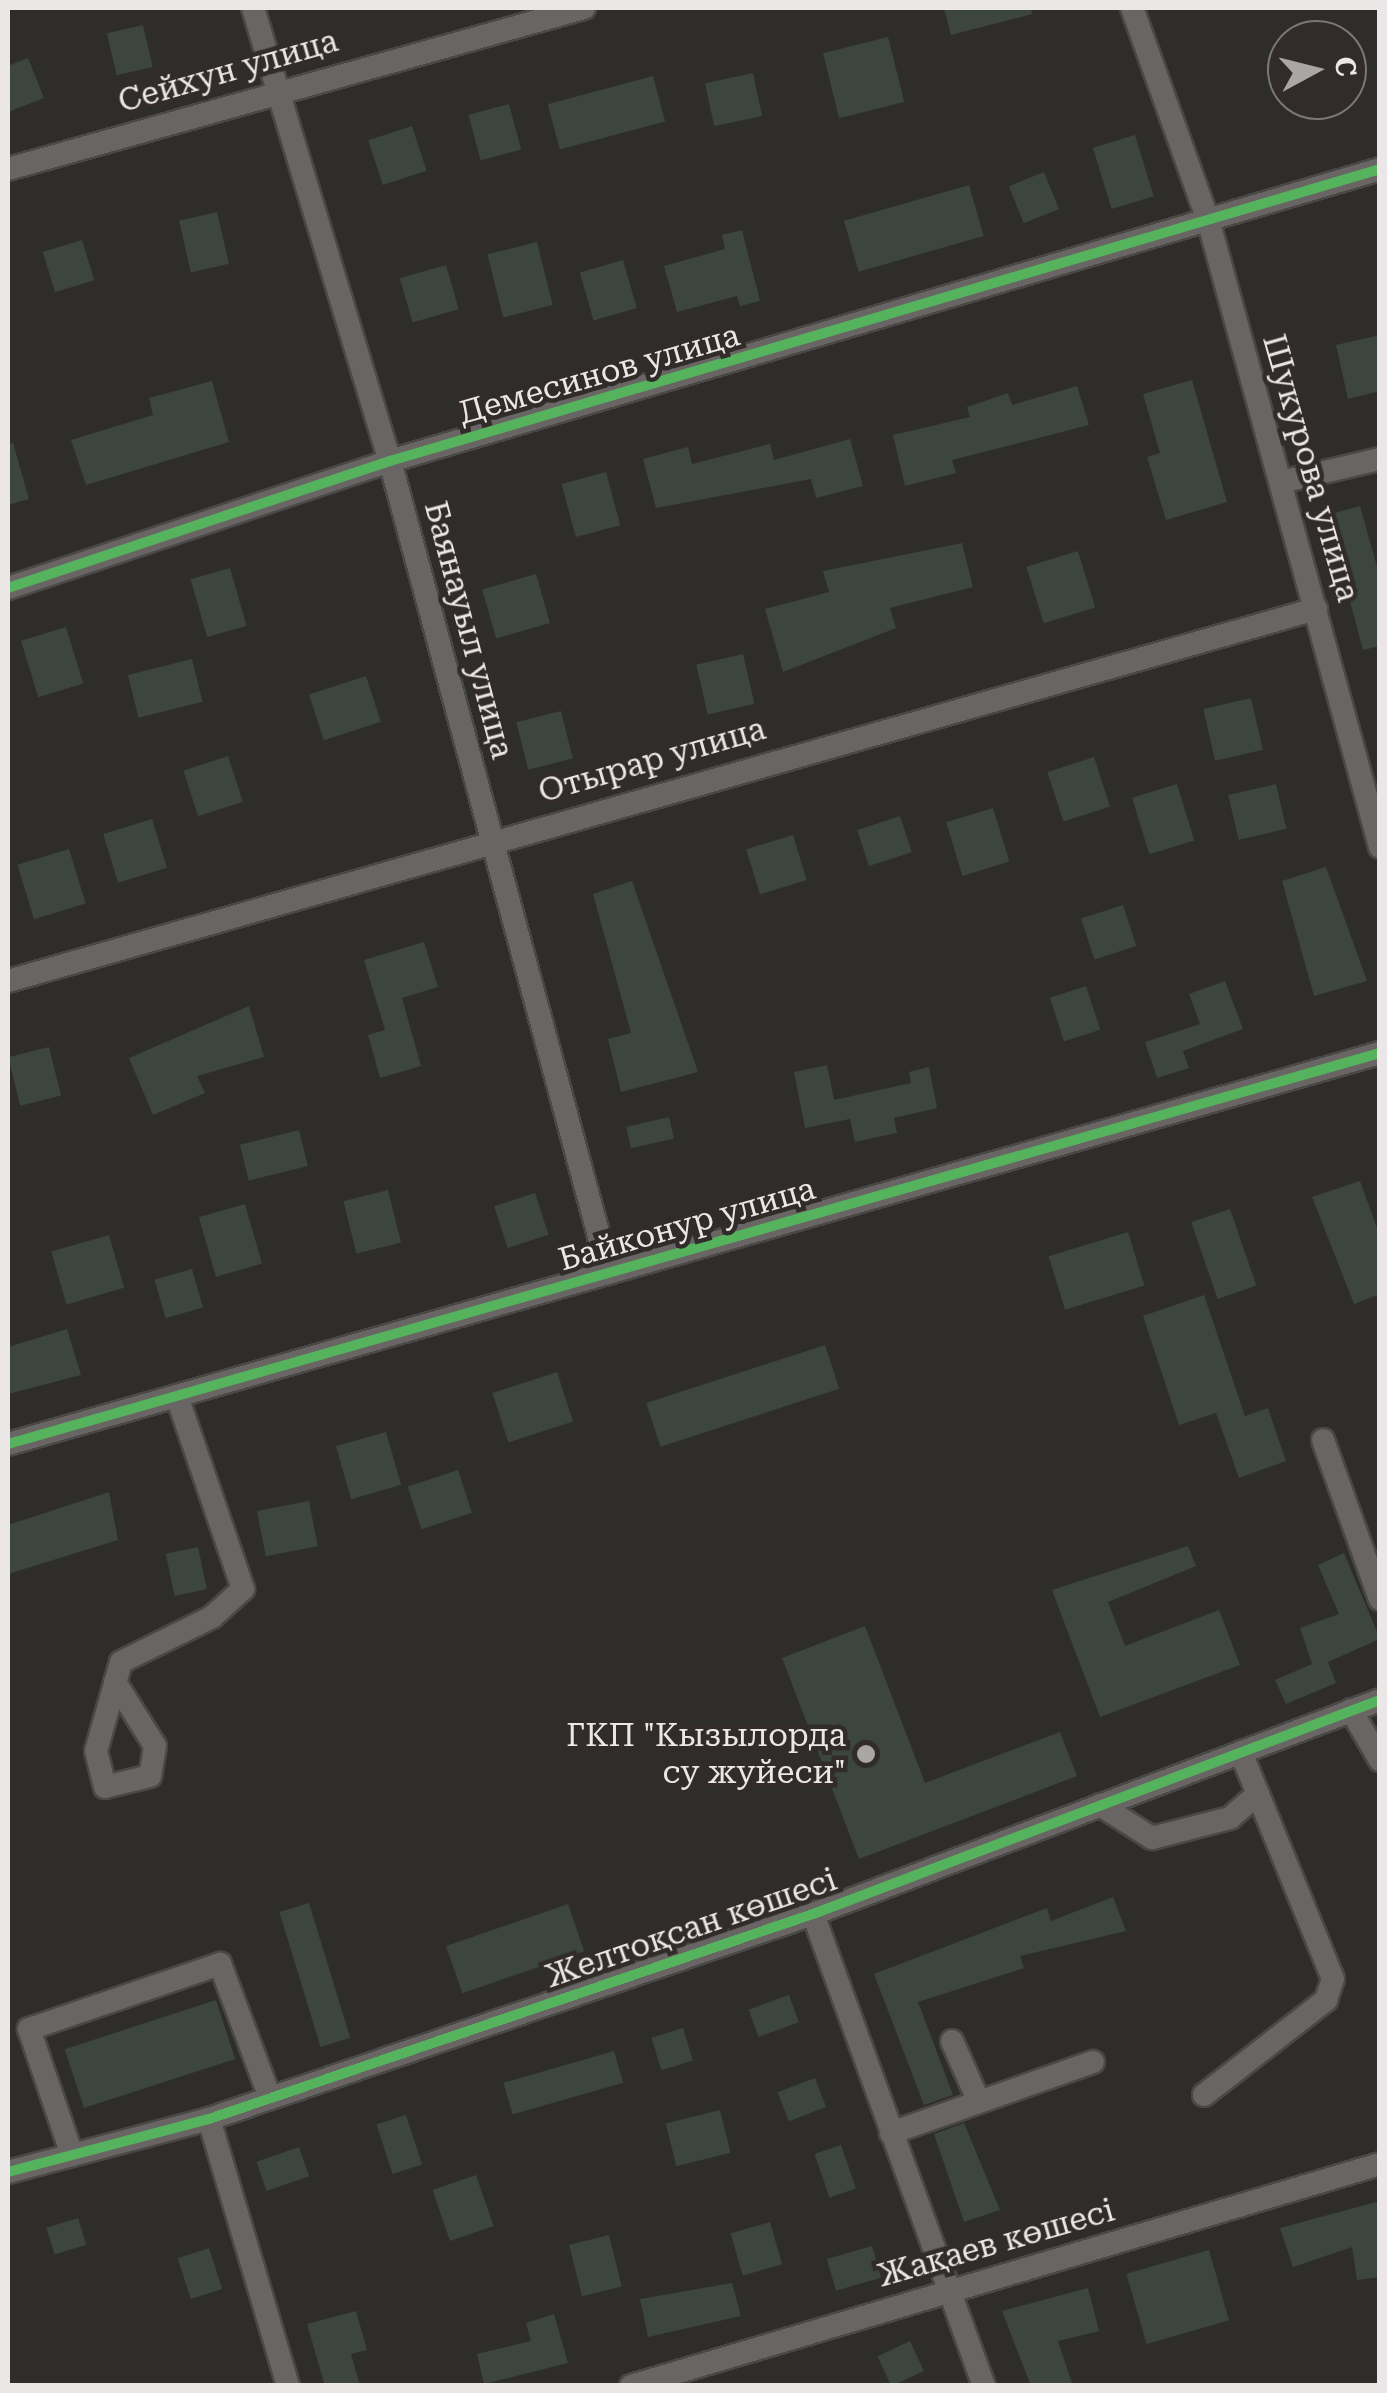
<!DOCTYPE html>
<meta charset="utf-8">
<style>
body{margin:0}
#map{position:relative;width:1387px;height:2393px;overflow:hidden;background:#2f2d2b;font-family:"Roboto Serif",serif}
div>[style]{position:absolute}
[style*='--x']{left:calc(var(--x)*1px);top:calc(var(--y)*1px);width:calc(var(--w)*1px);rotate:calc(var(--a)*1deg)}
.building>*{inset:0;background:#3c453f;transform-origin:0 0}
.roads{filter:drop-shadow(2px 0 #4a4846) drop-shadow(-2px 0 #4a4846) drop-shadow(0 2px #4a4846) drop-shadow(0 -2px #4a4846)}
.minor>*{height:22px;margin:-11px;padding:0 11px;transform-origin:11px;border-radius:11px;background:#686564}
.cycleway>*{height:10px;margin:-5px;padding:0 5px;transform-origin:5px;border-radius:5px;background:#56b35d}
.dots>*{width:28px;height:28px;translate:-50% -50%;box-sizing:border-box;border:5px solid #312c29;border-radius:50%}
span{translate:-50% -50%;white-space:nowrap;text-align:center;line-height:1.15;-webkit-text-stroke:9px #312c29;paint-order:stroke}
.street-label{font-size:32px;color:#ebe7e6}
.poi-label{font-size:32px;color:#ebe7e6}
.right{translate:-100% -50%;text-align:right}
.frame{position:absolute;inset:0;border:10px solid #ebe7e6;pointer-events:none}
.north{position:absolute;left:1267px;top:20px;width:100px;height:100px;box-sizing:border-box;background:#312c29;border:2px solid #7b7775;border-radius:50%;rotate:83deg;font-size:28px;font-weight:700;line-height:40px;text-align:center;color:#ebe7e6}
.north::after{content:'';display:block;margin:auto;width:35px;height:45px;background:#a9a6a5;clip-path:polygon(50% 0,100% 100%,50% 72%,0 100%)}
</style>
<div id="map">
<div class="building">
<div style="clip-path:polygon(944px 8px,1031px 8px,1032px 14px,951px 35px)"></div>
<div style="left:143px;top:25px;width:43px;height:37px;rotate:77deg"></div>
<div style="left:888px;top:37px;width:67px;height:67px;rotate:76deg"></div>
<div style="clip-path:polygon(28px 58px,44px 98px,8px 112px,8px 66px)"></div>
<div style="left:753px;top:73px;width:44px;height:49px;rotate:78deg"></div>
<div style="left:653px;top:76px;width:47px;height:109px;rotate:75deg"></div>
<div style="left:509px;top:104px;width:47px;height:42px;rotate:75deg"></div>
<div style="left:412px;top:126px;width:47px;height:46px;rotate:72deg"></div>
<div style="left:1135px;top:135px;width:64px;height:44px;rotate:73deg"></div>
<div style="left:1044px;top:172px;width:40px;height:38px;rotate:68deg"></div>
<div style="left:969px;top:185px;width:53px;height:130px;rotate:74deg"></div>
<div style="left:217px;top:212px;width:53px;height:39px;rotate:77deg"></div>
<div style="clip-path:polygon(742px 230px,760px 301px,740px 306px,737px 296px,677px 312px,664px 266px,725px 249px,722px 235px)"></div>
<div style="left:82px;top:240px;width:42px;height:41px;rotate:73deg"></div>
<div style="left:537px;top:242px;width:65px;height:51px;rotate:76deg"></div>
<div style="left:623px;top:260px;width:50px;height:45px;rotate:74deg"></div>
<div style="left:446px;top:265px;width:46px;height:48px;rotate:74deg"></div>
<div style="clip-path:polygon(1380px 335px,1380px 391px,1348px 399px,1336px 345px)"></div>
<div style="clip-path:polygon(1192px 380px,1227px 502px,1166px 520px,1147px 457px,1160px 453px,1143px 394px)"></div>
<div style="clip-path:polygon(212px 381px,229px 442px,86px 485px,71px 440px,153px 415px,149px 398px)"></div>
<div style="clip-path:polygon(1077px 386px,1089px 425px,952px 460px,956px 473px,905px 486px,893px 435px,970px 417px,967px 407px,1008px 393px,1012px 405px)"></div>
<div style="clip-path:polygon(850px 439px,863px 486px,816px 498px,811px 479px,656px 508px,643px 459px,688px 447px,692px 464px,770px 444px,774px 460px)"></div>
<div style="clip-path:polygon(13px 443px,29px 499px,8px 505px,8px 444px)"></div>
<div style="left:606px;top:472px;width:55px;height:46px;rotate:75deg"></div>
<div style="clip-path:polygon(1360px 506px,1380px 577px,1380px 646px,1363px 650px,1327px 515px)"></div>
<div style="clip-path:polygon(962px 543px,973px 587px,890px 608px,896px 628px,783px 672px,765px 609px,829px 592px,823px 571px)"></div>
<div style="left:1078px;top:551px;width:59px;height:54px;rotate:73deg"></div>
<div style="left:230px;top:568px;width:60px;height:41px;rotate:74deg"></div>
<div style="left:536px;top:574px;width:51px;height:56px;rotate:74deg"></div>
<div style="left:66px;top:627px;width:59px;height:47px;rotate:73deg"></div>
<div style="left:743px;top:654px;width:51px;height:48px;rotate:77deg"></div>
<div style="left:192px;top:659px;width:44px;height:66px;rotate:76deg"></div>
<div style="left:366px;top:676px;width:48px;height:60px;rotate:72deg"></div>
<div style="left:1251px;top:698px;width:53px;height:49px;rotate:77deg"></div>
<div style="left:561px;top:711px;width:49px;height:46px;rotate:76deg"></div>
<div style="left:228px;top:756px;width:48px;height:47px;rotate:72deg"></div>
<div style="left:1094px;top:757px;width:52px;height:49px;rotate:72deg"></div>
<div style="left:1177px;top:784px;width:59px;height:47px;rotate:73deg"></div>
<div style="left:1276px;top:784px;width:46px;height:49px;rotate:77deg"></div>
<div style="left:993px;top:808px;width:56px;height:49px;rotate:73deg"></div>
<div style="left:900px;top:816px;width:38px;height:45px;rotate:72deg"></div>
<div style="left:152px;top:819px;width:51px;height:51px;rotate:73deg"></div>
<div style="left:793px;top:835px;width:47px;height:49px;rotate:73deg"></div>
<div style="left:69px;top:849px;width:57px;height:54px;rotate:73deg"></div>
<div style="clip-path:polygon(1326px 867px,1367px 981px,1314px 996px,1282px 881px)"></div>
<div style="clip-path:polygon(632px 881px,698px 1072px,621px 1092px,608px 1039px,631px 1033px,593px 894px)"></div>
<div style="left:1123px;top:905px;width:43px;height:44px;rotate:72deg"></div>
<div style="clip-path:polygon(424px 942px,438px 987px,402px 998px,421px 1066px,380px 1078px,368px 1035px,385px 1030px,364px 960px)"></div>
<div style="clip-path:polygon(1225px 981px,1243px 1029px,1183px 1051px,1189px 1068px,1157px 1078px,1145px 1042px,1200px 1024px,1189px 994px)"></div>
<div style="left:1086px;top:986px;width:46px;height:38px;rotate:72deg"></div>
<div style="clip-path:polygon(249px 1006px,264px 1057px,197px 1076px,205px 1093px,153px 1115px,129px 1058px)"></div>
<div style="left:49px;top:1047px;width:50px;height:42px;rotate:76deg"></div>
<div style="clip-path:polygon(827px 1065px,834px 1100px,911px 1083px,909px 1072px,929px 1067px,937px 1108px,894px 1118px,897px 1133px,855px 1142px,850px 1119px,805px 1128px,794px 1072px)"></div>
<div style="left:669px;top:1117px;width:22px;height:44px;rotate:77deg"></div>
<div style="left:299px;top:1130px;width:37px;height:61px;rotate:76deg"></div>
<div style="clip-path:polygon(1360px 1181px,1380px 1236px,1380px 1294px,1354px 1304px,1312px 1197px)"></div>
<div style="left:388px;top:1190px;width:54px;height:46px;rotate:76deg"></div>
<div style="left:535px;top:1193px;width:44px;height:43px;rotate:72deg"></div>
<div style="left:245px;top:1204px;width:62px;height:48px;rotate:74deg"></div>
<div style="left:1230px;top:1209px;width:81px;height:41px;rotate:71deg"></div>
<div style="left:1128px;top:1232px;width:56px;height:83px;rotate:73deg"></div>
<div style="left:109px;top:1235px;width:55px;height:60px;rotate:74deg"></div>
<div style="left:192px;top:1269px;width:40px;height:39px;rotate:74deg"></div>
<div style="clip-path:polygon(1204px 1295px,1245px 1416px,1268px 1408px,1286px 1461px,1239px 1478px,1216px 1413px,1179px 1425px,1143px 1316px)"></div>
<div style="clip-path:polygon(67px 1329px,81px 1375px,8px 1394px,8px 1347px)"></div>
<div style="left:825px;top:1345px;width:46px;height:188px;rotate:72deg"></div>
<div style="left:557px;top:1372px;width:52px;height:68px;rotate:72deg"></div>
<div style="left:386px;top:1432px;width:55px;height:52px;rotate:74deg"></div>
<div style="left:458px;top:1470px;width:45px;height:53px;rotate:72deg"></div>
<div style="clip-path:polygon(109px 1492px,118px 1540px,8px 1574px,8px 1525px)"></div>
<div style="left:309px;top:1501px;width:46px;height:53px;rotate:79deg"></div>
<div style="clip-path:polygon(1188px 1546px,1196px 1566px,1108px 1602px,1125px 1646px,1219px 1610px,1240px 1665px,1100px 1717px,1052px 1590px)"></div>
<div style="left:198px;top:1547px;width:43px;height:33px;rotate:78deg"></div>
<div style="clip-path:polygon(1344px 1553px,1380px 1639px,1328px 1662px,1336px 1683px,1286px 1704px,1275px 1680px,1312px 1664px,1300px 1628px,1339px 1614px,1318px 1565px)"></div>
<div style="clip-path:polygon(865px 1626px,925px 1783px,1060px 1732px,1077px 1776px,859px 1859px,782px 1658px)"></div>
<div style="clip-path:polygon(1113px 1897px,1126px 1931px,1020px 1956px,1024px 1968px,918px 2002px,953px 2095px,924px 2105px,874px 1974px,1047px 1908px,1051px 1921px)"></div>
<div style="left:309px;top:1903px;width:141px;height:31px;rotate:73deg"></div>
<div style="left:568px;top:1904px;width:50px;height:129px;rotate:71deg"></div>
<div style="left:789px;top:1995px;width:29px;height:43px;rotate:70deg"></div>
<div style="left:216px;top:2000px;width:62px;height:159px;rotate:72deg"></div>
<div style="left:683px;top:2028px;width:34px;height:33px;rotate:73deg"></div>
<div style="left:614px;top:2051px;width:33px;height:115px;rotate:74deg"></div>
<div style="left:815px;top:2078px;width:31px;height:40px;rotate:69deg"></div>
<div style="left:720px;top:2110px;width:44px;height:56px;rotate:76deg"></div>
<div style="left:406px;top:2115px;width:52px;height:31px;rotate:72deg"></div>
<div style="clip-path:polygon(964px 2123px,1000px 2210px,964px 2222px,934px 2134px)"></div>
<div style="left:841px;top:2145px;width:46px;height:28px;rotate:71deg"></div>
<div style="left:299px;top:2147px;width:31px;height:45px;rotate:71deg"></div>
<div style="left:476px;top:2175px;width:54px;height:46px;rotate:71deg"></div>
<div style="clip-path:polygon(1380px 2201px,1380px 2277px,1357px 2280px,1352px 2247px,1293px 2267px,1280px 2228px)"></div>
<div style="left:78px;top:2218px;width:28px;height:33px;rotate:73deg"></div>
<div style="left:770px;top:2222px;width:44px;height:41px;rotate:74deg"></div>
<div style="left:609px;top:2235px;width:53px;height:41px;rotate:76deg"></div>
<div style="left:872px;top:2246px;width:33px;height:47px;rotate:74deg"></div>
<div style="left:209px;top:2248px;width:43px;height:33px;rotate:72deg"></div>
<div style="left:1209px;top:2250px;width:73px;height:86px;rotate:74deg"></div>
<div style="clip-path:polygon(732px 2283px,741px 2316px,648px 2337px,640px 2299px)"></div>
<div style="clip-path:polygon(1088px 2288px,1099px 2331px,1058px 2341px,1073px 2386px,1031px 2386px,1002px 2311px)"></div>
<div style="clip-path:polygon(356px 2311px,367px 2350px,351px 2354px,360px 2386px,325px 2386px,307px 2324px)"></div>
<div style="clip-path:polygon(554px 2314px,568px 2363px,484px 2384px,477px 2354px,531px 2341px,526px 2323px)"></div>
<div style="left:910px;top:2341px;width:33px;height:36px;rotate:65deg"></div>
</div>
<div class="roads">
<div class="minor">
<div style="--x:253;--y:8;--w:473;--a:73.2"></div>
<div style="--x:390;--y:461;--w:841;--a:74.91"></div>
<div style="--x:1132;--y:8;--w:228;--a:70.3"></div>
<div style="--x:1209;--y:223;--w:647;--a:74.67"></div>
<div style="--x:8;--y:169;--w:598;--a:-15.62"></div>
<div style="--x:1281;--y:482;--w:102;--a:-13.1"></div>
<div style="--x:8;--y:588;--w:403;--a:-18.4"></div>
<div style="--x:390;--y:461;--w:1032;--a:-16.43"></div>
<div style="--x:8;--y:981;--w:1360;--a:-15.88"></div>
<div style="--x:1323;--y:1440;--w:169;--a:70.3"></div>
<div style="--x:8;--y:1444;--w:1427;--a:-15.91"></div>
<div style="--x:115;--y:1682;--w:75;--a:58"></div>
<div style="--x:155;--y:1746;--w:30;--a:99"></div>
<div style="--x:150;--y:1776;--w:46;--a:166.3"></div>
<div style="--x:105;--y:1787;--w:37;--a:-104"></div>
<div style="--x:96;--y:1751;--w:92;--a:-74.3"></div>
<div style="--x:121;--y:1662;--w:102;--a:-26.3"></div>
<div style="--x:212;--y:1617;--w:42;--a:-42.1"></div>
<div style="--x:243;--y:1589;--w:204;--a:-108.9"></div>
<div style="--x:1351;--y:1710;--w:58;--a:59.9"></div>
<div style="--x:1100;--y:1805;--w:62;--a:32.4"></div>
<div style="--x:1152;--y:1838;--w:81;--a:-14.4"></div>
<div style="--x:1230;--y:1818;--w:37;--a:-41"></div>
<div style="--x:813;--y:1914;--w:502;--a:70.09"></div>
<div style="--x:952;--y:2041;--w:64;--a:66.2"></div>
<div style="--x:1204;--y:2095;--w:155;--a:-37.9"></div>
<div style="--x:1326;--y:2000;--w:22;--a:-72"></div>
<div style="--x:1333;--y:1979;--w:245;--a:-112.1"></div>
<div style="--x:209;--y:2119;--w:278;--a:73.5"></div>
<div style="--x:891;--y:2133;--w:214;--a:-19.4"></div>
<div style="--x:72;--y:2155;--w:133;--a:-108.8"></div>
<div style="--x:29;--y:2029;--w:202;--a:-18.8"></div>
<div style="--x:220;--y:1964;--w:143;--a:69.5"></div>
<div style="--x:8;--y:2172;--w:208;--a:-14.8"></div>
<div style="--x:209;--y:2119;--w:638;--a:-18.75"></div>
<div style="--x:813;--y:1914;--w:606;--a:-20.68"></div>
<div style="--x:631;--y:2386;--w:781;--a:-16.51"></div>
</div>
</div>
<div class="cycleway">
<div style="--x:8;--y:588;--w:403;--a:-18.4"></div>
<div style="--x:390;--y:461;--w:1032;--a:-16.43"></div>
<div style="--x:8;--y:1444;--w:1427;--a:-15.91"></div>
<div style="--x:8;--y:2172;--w:208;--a:-14.8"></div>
<div style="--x:209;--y:2119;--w:638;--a:-18.75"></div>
<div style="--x:813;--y:1914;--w:606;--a:-20.68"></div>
</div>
<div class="dots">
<div style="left:866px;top:1754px;background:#a9a6a5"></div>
</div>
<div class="street-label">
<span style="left:228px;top:71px;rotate:-16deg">Сейхун улица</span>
<span style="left:599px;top:374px;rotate:-16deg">Демесинов улица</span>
<span style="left:1311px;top:468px;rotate:74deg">Шукурова улица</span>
<span style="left:469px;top:630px;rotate:75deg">Баянауыл улица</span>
<span style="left:652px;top:760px;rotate:-16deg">Отырар улица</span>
<span style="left:687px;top:1224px;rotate:-16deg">Байконур улица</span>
<span style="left:691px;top:1928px;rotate:-19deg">Желтоқсан көшесі</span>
<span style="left:996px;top:2243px;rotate:-16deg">Жақаев көшесі</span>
</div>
<div class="poi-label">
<span class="right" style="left:846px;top:1754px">ГКП "Кызылорда<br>су жуйеси"</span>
</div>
<div class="frame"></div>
<div class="north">С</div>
</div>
